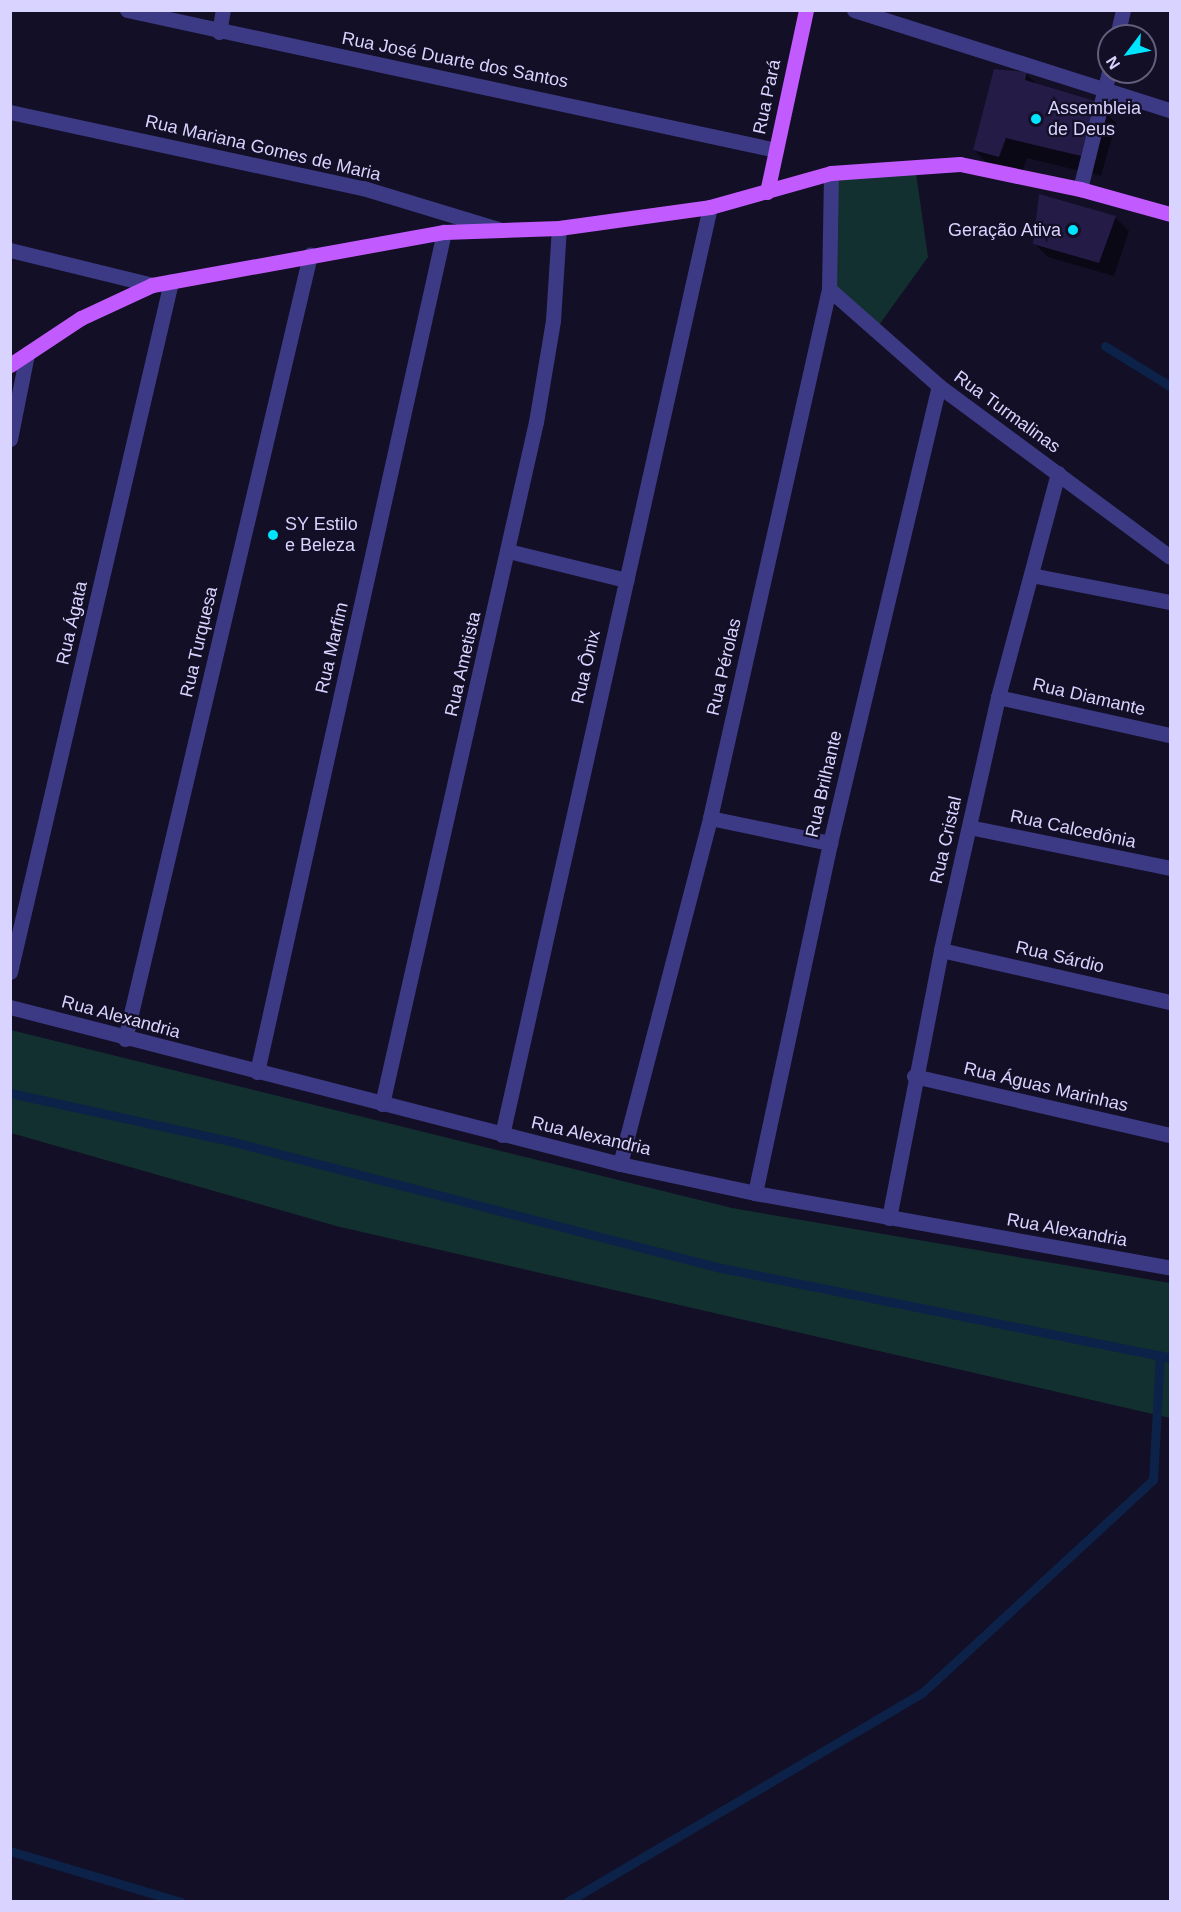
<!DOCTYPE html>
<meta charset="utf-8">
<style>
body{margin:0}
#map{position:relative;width:1181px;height:1912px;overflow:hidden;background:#130f26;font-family:Arial,sans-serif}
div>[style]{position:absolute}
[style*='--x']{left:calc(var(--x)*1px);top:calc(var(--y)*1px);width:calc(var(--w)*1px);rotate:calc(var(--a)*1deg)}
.green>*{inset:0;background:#12302f}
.shadow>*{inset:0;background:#0007}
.stream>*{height:9px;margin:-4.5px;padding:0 4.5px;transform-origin:4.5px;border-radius:4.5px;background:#0c2248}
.building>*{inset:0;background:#241b47}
.minor>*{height:15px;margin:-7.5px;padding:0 7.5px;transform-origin:7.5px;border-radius:7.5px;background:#3d3a85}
.major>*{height:15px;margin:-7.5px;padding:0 7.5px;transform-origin:7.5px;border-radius:7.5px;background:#c25bff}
.dots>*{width:16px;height:16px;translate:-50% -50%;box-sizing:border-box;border:3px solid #130f26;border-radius:50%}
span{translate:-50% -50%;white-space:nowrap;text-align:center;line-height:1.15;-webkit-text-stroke:4.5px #130f26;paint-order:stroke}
.street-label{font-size:18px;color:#d9d4ff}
.poi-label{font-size:18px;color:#d9d4ff}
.left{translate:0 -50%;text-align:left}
.right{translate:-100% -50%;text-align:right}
.frame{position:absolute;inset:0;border:12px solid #d9d4ff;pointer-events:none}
.north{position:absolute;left:1097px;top:24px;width:60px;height:60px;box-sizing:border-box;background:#130f26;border:2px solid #625e7d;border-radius:50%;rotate:238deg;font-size:16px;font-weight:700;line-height:24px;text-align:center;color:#d9d4ff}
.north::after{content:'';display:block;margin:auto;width:21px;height:27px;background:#00e5ff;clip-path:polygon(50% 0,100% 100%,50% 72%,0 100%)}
</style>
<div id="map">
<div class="green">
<div style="clip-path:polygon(915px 166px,928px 257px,874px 332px,829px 289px,831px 173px)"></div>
<div style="clip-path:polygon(11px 1030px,732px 1208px,1170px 1283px,1170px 1418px,336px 1226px,11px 1133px)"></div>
</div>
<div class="shadow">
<div style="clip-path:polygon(1026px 74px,1039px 86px,1095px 102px,1116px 123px,1101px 176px,1027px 158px,1020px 178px,995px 171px,974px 150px)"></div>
<div style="clip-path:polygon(1115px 217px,1129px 231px,1114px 276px,1048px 257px,1034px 243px)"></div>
</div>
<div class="stream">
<div style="--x:1105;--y:346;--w:76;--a:31.6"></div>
<div style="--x:10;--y:1093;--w:229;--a:12.3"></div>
<div style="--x:234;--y:1142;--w:503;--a:14.51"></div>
<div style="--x:721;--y:1268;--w:458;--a:11.3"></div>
<div style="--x:10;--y:1851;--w:178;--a:16.6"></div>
<div style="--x:567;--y:1902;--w:412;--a:-30.5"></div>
<div style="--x:922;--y:1693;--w:314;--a:-42.7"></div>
<div style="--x:1153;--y:1480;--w:125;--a:-86.8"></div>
</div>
<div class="building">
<div style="clip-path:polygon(994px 69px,1027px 72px,1025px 80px,1095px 101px,1081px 156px,1006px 138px,999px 157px,973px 150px)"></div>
<div style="clip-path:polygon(1039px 194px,1116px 216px,1099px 263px,1033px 244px)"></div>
</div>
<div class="minor">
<div style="--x:127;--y:10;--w:664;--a:12.17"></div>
<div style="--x:854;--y:10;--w:331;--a:17.6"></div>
<div style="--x:219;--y:32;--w:22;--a:-80"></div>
<div style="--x:1117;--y:36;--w:27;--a:-77"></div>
<div style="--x:10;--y:112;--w:361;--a:12.2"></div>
<div style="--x:363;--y:188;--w:141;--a:16.9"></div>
<div style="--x:1080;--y:189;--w:121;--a:-76.1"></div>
<div style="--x:10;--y:250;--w:146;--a:13.8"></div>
<div style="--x:829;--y:289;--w:147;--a:41.4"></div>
<div style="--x:939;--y:386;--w:287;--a:36.5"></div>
<div style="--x:10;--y:439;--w:87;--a:-78.7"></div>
<div style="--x:508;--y:551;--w:122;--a:13.8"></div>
<div style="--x:1031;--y:575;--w:142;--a:11"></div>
<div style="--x:998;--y:697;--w:176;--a:12.5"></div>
<div style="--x:710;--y:818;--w:123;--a:11.8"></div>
<div style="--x:969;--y:827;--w:205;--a:11.5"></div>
<div style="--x:941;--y:950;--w:235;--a:12.8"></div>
<div style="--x:10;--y:972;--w:709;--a:-76.87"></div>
<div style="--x:10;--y:1007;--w:630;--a:14.43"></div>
<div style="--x:620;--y:1164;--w:138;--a:12.1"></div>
<div style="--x:755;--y:1193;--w:422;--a:10.2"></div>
<div style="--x:125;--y:1039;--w:806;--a:-76.72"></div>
<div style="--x:257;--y:1072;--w:861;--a:-77.45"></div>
<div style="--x:914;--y:1076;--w:263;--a:13"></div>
<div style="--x:382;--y:1104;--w:699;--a:-77.28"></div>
<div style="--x:536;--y:422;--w:103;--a:-80.5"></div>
<div style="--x:553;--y:320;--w:92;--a:-86.3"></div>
<div style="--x:502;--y:1135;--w:951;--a:-77.37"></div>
<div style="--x:620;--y:1164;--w:358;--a:-75.4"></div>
<div style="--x:710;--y:818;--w:542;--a:-77.32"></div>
<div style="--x:829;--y:289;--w:116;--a:-89"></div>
<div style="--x:755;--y:1193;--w:358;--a:-77.9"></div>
<div style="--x:830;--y:843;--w:470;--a:-76.6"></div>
<div style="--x:889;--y:1218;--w:273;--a:-79"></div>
<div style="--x:941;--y:950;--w:259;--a:-77.3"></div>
<div style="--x:998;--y:697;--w:232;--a:-75"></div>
</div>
<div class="major">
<div style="--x:767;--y:192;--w:186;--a:-77.9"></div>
<div style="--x:10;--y:365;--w:85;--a:-33.5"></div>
<div style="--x:81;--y:318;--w:78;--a:-24.9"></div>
<div style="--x:152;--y:285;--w:297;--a:-10.3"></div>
<div style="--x:444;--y:232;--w:115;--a:-2"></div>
<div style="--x:559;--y:228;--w:152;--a:-7.9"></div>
<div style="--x:710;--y:207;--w:126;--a:-15.7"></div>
<div style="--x:831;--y:173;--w:129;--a:-4"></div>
<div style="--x:960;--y:164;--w:123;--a:11.8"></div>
<div style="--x:1080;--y:189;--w:93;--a:15.5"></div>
</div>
<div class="dots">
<div style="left:1036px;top:119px;background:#00e5ff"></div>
<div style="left:1073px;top:230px;background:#00e5ff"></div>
<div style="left:273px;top:535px;background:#00e5ff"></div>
</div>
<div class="street-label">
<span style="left:455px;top:60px;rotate:11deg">Rua José Duarte dos Santos</span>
<span style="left:767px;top:97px;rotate:-78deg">Rua Pará</span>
<span style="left:263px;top:148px;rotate:13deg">Rua Mariana Gomes de Maria</span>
<span style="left:1007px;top:412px;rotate:36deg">Rua Turmalinas</span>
<span style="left:72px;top:623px;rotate:-77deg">Rua Ágata</span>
<span style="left:199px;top:642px;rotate:-77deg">Rua Turquesa</span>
<span style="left:332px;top:648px;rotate:-77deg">Rua Marfim</span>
<span style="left:463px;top:664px;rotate:-77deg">Rua Ametista</span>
<span style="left:586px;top:667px;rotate:-77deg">Rua Ônix</span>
<span style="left:724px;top:667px;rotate:-77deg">Rua Pérolas</span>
<span style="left:1089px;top:697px;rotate:13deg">Rua Diamante</span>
<span style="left:824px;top:784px;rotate:-77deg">Rua Brilhante</span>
<span style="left:1073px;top:829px;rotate:12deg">Rua Calcedônia</span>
<span style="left:946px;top:840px;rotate:-77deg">Rua Cristal</span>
<span style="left:1060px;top:957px;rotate:13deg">Rua Sárdio</span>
<span style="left:121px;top:1017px;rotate:15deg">Rua Alexandria</span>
<span style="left:1046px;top:1087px;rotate:13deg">Rua Águas Marinhas</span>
<span style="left:591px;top:1136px;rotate:13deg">Rua Alexandria</span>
<span style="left:1067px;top:1230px;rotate:10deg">Rua Alexandria</span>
</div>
<div class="poi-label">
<span class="left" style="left:1048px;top:119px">Assembleia<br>de Deus</span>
<span class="right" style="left:1061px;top:230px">Geração Ativa</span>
<span class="left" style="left:285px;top:535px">SY Estilo<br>e Beleza</span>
</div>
<div class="frame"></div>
<div class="north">N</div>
</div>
